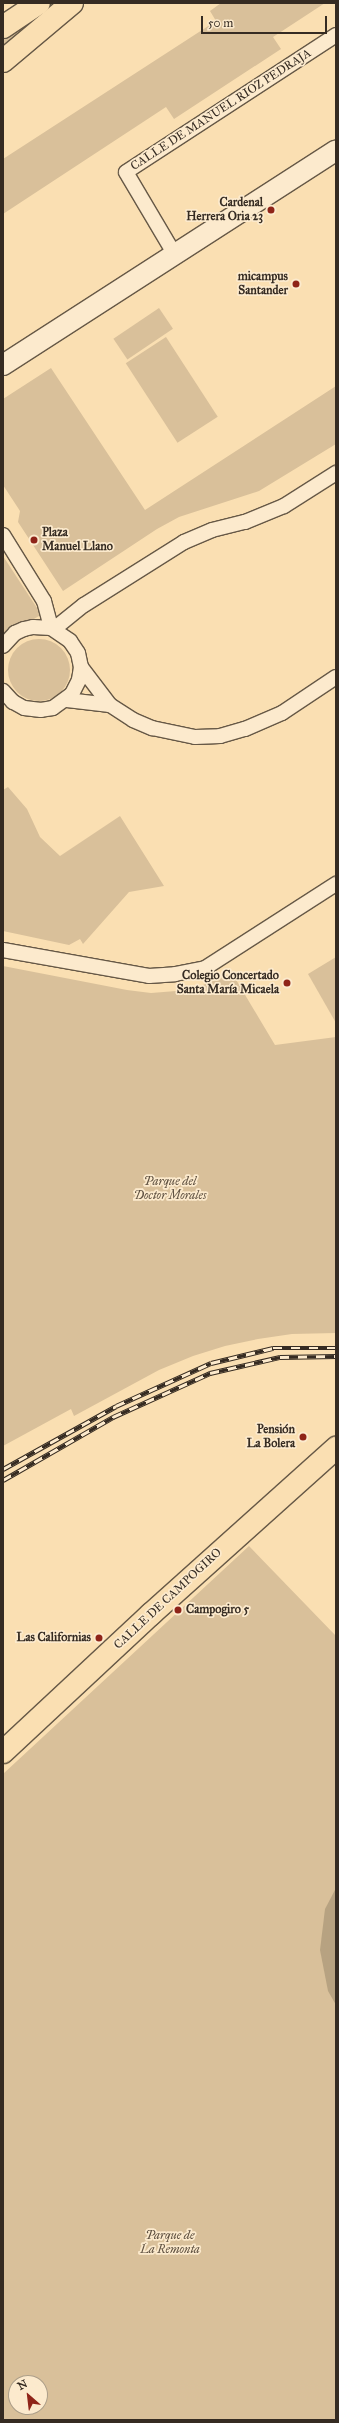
<!DOCTYPE html>
<meta charset="utf-8">
<style>
body{margin:0}
#map{position:relative;width:339px;height:2423px;overflow:hidden;background:#fadfb2;font-family:"IM FELL Great Primer",serif}
div>[style]{position:absolute}
[style*='--x']{left:calc(var(--x)*1px);top:calc(var(--y)*1px);width:calc(var(--w)*1px);rotate:calc(var(--a)*1deg)}
.green>*{inset:0;background:#d9c09a;transform-origin:0 0}
.round{border-radius:50%}
.water>*{inset:0;background:#b7a281}
.roads{filter:drop-shadow(1px 0 #665846) drop-shadow(-1px 0 #665846) drop-shadow(0 1px #665846) drop-shadow(0 -1px #665846)}
.street>*{height:14px;margin:-7px;padding:0 7px;transform-origin:7px;border-radius:7px;background:#fceacd}
.secondary>*{height:20px;margin:-10px;padding:0 10px;transform-origin:10px;border-radius:10px;background:#fceacd}
.primary>*{height:22px;margin:-11px;padding:0 11px;transform-origin:11px;border-radius:11px;background:#fadfb2}
.highway>*{height:22px;margin:-11px;padding:0 11px;transform-origin:11px;border-radius:11px;background:#fadfb2}
.rail>*{height:4.5px;margin-top:-2.25px;transform-origin:0;background:repeating-linear-gradient(90deg,#fceacd 0 9px,#352b22 0 18px);box-sizing:border-box;border-block:1px solid #352b22}
.dots>*{width:11px;height:11px;translate:-50% -50%;box-sizing:border-box;border:2px solid #fceacd;border-radius:50%}
span{translate:-50% -50%;white-space:nowrap;text-align:center;line-height:1.15;-webkit-text-stroke:3.5px #fceacd;paint-order:stroke}
.street-label{font-size:12px;color:#352b22}
.poi-label{font-size:12px;color:#352b22;font-weight:700}
.right{translate:-100% -50%;text-align:right}
.left{translate:0 -50%;text-align:left}
.park-label{font-size:12px;color:#5e5040;font-style:italic}
.frame{position:absolute;inset:0;border:4px solid #352b22;pointer-events:none}
.north{position:absolute;left:8px;top:2375px;width:40px;height:40px;box-sizing:border-box;background:#fceacd;border:1px solid #ac9e89;border-radius:50%;rotate:332deg;font-size:11px;font-weight:700;line-height:16px;text-align:center;color:#352b22}
.north::after{content:'';display:block;margin:auto;width:14px;height:18px;background:#8f2418;clip-path:polygon(50% 0,100% 100%,50% 72%,0 100%)}
.scale{position:absolute;left:201px;top:16px;width:126px;height:18px;box-sizing:border-box;border:2px solid #352b22;border-top:0;padding-left:5px;font-size:12px;line-height:14px;white-space:nowrap;color:#352b22;-webkit-text-stroke:3px #fceacd;paint-order:stroke}
</style>
<div id="map">
<div class="green">
<div style="clip-path:polygon(55px 3px,59px 3px,3px 50px,3px 37px)"></div>
<div style="clip-path:polygon(221px 3px,325px 3px,273px 37px,281px 49px,174px 119px,166px 107px,3px 214px,3px 159px,216px 21px,210px 11px)"></div>
<div style="left:159px;top:308px;width:25px;height:55px;rotate:56deg"></div>
<div style="left:166px;top:337px;width:95px;height:48px;rotate:57deg"></div>
<div style="clip-path:polygon(51px 368px,145px 510px,336px 386px,336px 444px,259px 491px,179px 517px,157px 529px,63px 591px,18px 522px,20px 511px,3px 485px,3px 399px)"></div>
<div style="clip-path:polygon(3px 556px,39px 611px,39px 616px,3px 637px)"></div>
<div class="round" style="left:8px;top:639px;width:62px;height:62px"></div>
<div style="clip-path:polygon(8px 787px,27px 809px,40px 837px,60px 856px,120px 816px,164px 886px,129px 892px,83px 944px,80px 939px,69px 945px,3px 931px,3px 790px)"></div>
<div style="clip-path:polygon(336px 957px,336px 1023px,308px 974px)"></div>
<div style="clip-path:polygon(3px 966px,127px 990px,151px 993px,176px 991px,198px 987px,232px 973px,275px 1045px,336px 1037px,336px 1333px,292px 1334px,258px 1339px,225px 1346px,193px 1356px,159px 1370px,74px 1416px,71px 1409px,3px 1446px)"></div>
<div style="clip-path:polygon(evenodd,249px 1546px,336px 1636px,336px 2420px,3px 2420px,3px 1774px,249px 1546px,16px 2383px,40px 2383px,40px 2407px,16px 2407px,16px 2383px)"></div>
</div>
<div class="water">
<div style="clip-path:polygon(336px 1888px,336px 2005px,328px 1991px,320px 1950px,325px 1909px)"></div>
</div>
<div class="roads">
<div class="street">
<div style="--x:175;--y:255;--w:96;--a:-120.6"></div>
<div style="--x:126;--y:172;--w:251;--a:-33.1"></div>
<div style="--x:3;--y:535;--w:78;--a:58.2"></div>
<div style="--x:44;--y:601;--w:28;--a:75"></div>
<div style="--x:54;--y:629;--w:38;--a:-39"></div>
<div style="--x:84;--y:605;--w:118;--a:-32.2"></div>
<div style="--x:184;--y:542;--w:30;--a:-23"></div>
<div style="--x:212;--y:530;--w:34;--a:-14"></div>
<div style="--x:245;--y:522;--w:42;--a:-22.3"></div>
<div style="--x:284;--y:506;--w:62;--a:-32.4"></div>
<div style="--x:3;--y:646;--w:18;--a:-47"></div>
<div style="--x:15;--y:633;--w:10;--a:-24"></div>
<div style="--x:24;--y:629;--w:9;--a:-13"></div>
<div style="--x:33;--y:627;--w:18;--a:3"></div>
<div style="--x:51;--y:628;--w:23;--a:34"></div>
<div style="--x:70;--y:641;--w:14;--a:56"></div>
<div style="--x:78;--y:653;--w:14;--a:78"></div>
<div style="--x:81;--y:667;--w:13;--a:99"></div>
<div style="--x:79;--y:680;--w:16;--a:117"></div>
<div style="--x:72;--y:694;--w:24;--a:144"></div>
<div style="--x:53;--y:708;--w:12;--a:171"></div>
<div style="--x:41;--y:710;--w:17;--a:-173"></div>
<div style="--x:24;--y:708;--w:13;--a:-151"></div>
<div style="--x:13;--y:702;--w:15;--a:-132"></div>
<div style="--x:81;--y:667;--w:48;--a:52.7"></div>
<div style="--x:110;--y:705;--w:27;--a:33"></div>
<div style="--x:133;--y:720;--w:21;--a:23"></div>
<div style="--x:152;--y:728;--w:44;--a:11.8"></div>
<div style="--x:195;--y:737;--w:25;--a:-2"></div>
<div style="--x:220;--y:736;--w:26;--a:-16"></div>
<div style="--x:245;--y:729;--w:40;--a:-23.4"></div>
<div style="--x:282;--y:713;--w:65;--a:-33.7"></div>
<div style="--x:67;--y:700;--w:43;--a:6.6"></div>
<div style="--x:3;--y:950;--w:148;--a:10.1"></div>
<div style="--x:149;--y:976;--w:26;--a:-4"></div>
<div style="--x:175;--y:974;--w:31;--a:-11"></div>
<div style="--x:205;--y:968;--w:156;--a:-32.7"></div>
</div>
<div class="secondary">
<div style="--x:3;--y:365;--w:396;--a:-32.8"></div>
</div>
<div class="primary">
<div style="--x:3;--y:27;--w:43;--a:-33.7"></div>
<div style="--x:3;--y:61;--w:90;--a:-40"></div>
</div>
<div class="highway">
<div style="--x:3;--y:1752;--w:202;--a:-43"></div>
<div style="--x:151;--y:1614;--w:249;--a:-41.9"></div>
</div>
</div>
<div class="rail">
<div style="--x:3;--y:1469;--w:129;--a:-29.1"></div>
<div style="--x:116;--y:1406;--w:104;--a:-24.4"></div>
<div style="--x:211;--y:1363;--w:64;--a:-13.6"></div>
<div style="--x:273;--y:1348;--w:63;--a:0"></div>
<div style="--x:3;--y:1480;--w:127;--a:-29.8"></div>
<div style="--x:113;--y:1417;--w:107;--a:-24.4"></div>
<div style="--x:210;--y:1373;--w:72;--a:-12.9"></div>
<div style="--x:280;--y:1357;--w:56;--a:-1"></div>
</div>
<div class="dots">
<div style="left:271px;top:210px;background:#8f2418"></div>
<div style="left:296px;top:284px;background:#8f2418"></div>
<div style="left:34px;top:540px;background:#8f2418"></div>
<div style="left:287px;top:983px;background:#8f2418"></div>
<div style="left:303px;top:1437px;background:#8f2418"></div>
<div style="left:178px;top:1610px;background:#8f2418"></div>
<div style="left:99px;top:1638px;background:#8f2418"></div>
</div>
<div class="street-label">
<span style="left:221px;top:110px;rotate:-33deg">CALLE DE MANUEL RIOZ PEDRAJA</span>
<span style="left:168px;top:1599px;rotate:-43deg">CALLE DE CAMPOGIRO</span>
</div>
<div class="poi-label">
<span class="right" style="left:263px;top:210px">Cardenal<br>Herrera Oria 23</span>
<span class="right" style="left:288px;top:284px">micampus<br>Santander</span>
<span class="left" style="left:42px;top:540px">Plaza<br>Manuel Llano</span>
<span class="right" style="left:279px;top:983px">Colegio Concertado<br>Santa María Micaela</span>
<span class="right" style="left:295px;top:1437px">Pensión<br>La Bolera</span>
<span class="left" style="left:186px;top:1610px">Campogiro 5</span>
<span class="right" style="left:91px;top:1638px">Las Californias</span>
</div>
<div class="park-label">
<span style="left:170px;top:1189px">Parque del<br>Doctor Morales</span>
<span style="left:170px;top:2243px">Parque de<br>La Remonta</span>
</div>
<div class="frame"></div>
<div class="north">N</div>
<div class="scale">50 m</div>
</div>
